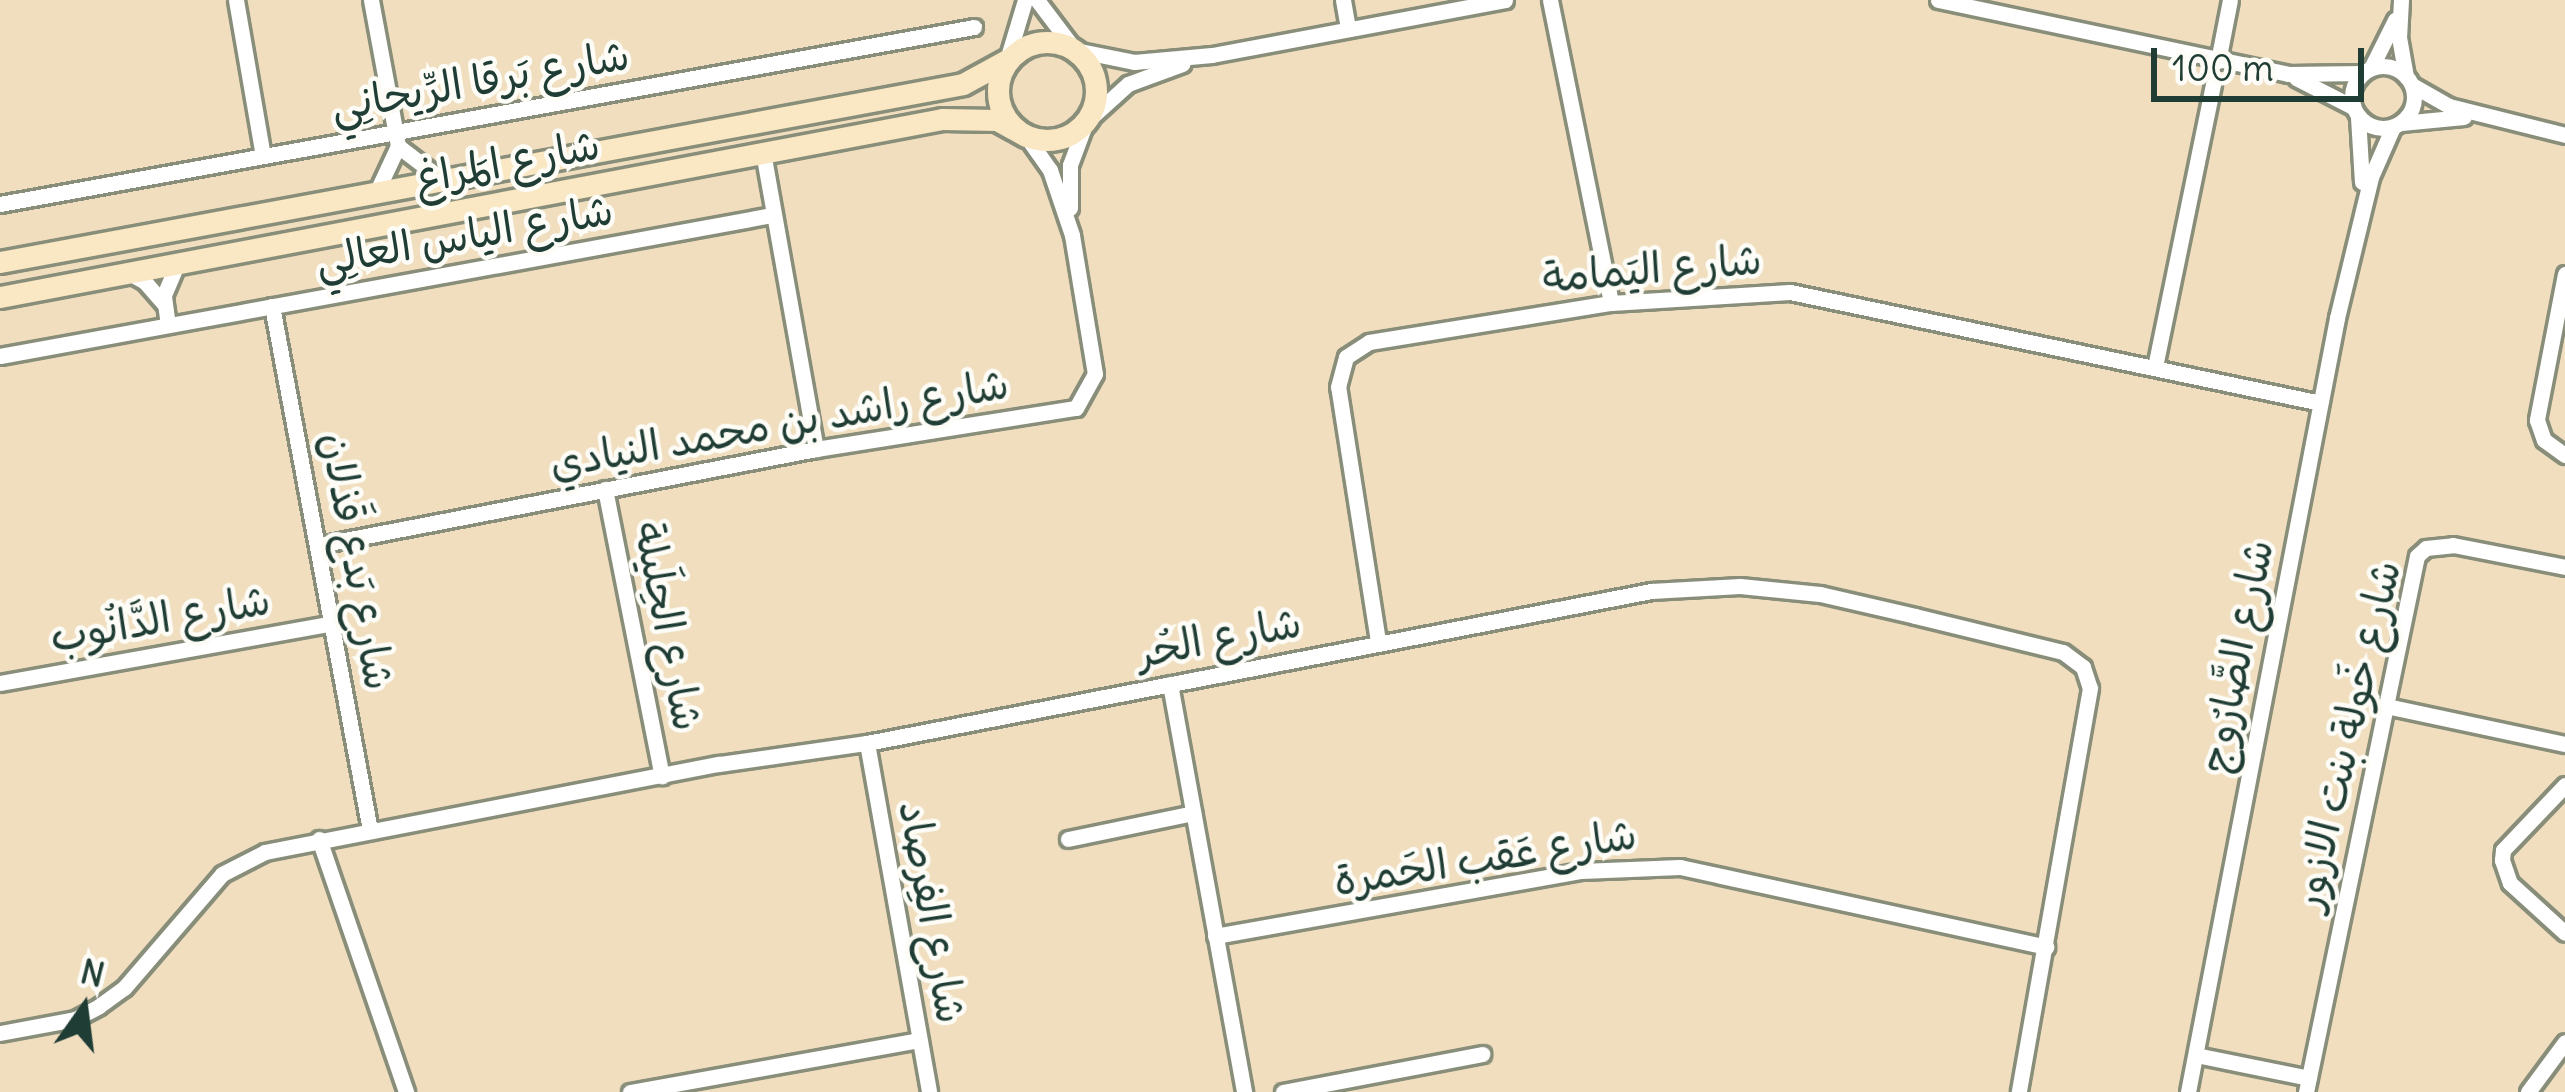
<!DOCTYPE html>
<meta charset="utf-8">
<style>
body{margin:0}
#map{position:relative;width:2565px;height:1092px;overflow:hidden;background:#f0debe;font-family:Delius,"Playpen Sans Arabic",sans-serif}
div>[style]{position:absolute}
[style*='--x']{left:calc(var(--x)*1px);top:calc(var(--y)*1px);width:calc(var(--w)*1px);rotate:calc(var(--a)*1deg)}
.roads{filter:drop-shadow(3px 0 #888e79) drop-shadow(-3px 0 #888e79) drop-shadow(0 3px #888e79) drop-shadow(0 -3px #888e79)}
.street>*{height:15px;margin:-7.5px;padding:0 7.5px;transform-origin:7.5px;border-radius:7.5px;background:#fff}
.street>.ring{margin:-7.5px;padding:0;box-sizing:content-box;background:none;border:15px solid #fff;border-radius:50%}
.secondary>*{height:21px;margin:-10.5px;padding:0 10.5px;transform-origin:10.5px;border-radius:10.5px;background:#fae7c3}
.secondary>.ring{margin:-10.5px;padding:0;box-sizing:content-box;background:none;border:21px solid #fae7c3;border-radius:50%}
span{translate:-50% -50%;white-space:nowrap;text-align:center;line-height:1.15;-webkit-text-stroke:9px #fdfcf7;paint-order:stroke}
.street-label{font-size:42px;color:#1f3d34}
.north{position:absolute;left:24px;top:948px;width:120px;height:120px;-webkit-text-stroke:9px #fdfcf7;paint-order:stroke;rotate:14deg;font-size:33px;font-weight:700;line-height:48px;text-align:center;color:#1f3d34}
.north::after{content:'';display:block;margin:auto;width:42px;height:54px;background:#1f3d34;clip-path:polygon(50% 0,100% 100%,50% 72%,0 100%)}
.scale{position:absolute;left:2151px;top:48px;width:213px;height:54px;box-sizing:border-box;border:6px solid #1f3d34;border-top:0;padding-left:15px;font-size:36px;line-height:42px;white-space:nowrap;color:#1f3d34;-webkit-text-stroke:9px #fdfcf7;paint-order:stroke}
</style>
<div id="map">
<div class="roads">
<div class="street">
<div style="--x:236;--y:0;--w:158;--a:80.2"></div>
<div style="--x:371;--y:0;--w:148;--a:79.5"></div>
<div style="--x:398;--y:146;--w:52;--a:115.1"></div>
<div style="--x:1037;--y:0;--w:63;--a:52.8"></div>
<div style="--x:1075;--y:50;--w:60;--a:11.5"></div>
<div style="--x:1134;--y:62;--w:78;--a:-5.1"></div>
<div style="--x:1212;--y:55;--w:298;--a:-10.6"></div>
<div style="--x:1343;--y:0;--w:29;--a:80"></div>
<div style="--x:1550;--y:0;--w:309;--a:78.6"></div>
<div style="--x:1938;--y:0;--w:358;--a:11.9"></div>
<div style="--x:2288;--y:74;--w:75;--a:-0.8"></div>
<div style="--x:2401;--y:0;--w:37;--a:93"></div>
<div style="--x:2399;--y:37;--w:40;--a:80"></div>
<div style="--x:1007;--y:60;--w:63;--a:-73.3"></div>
<div style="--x:2218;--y:61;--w:62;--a:-78.9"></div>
<div class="ring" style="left:2352px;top:66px;width:47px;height:47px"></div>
<div style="--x:2371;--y:68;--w:54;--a:-63.4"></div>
<div style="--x:2296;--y:78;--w:64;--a:27"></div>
<div style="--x:2412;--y:85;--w:43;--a:29.6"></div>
<div style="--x:2449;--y:106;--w:120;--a:14"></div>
<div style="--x:2358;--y:117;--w:65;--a:86.5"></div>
<div style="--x:2401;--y:123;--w:63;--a:-5.4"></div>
<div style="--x:398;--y:146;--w:54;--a:37.5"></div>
<div style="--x:763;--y:152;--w:302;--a:79.9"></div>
<div style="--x:0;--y:204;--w:990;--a:-10.3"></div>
<div style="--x:1070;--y:208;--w:43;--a:-90"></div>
<div style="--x:1070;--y:165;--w:46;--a:-69.6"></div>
<div style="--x:1086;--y:122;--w:57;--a:-42.1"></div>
<div style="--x:1128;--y:84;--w:58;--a:-20.3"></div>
<div style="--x:129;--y:273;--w:18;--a:29"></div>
<div style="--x:145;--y:282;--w:28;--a:49"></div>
<div style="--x:2565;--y:274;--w:149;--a:100.9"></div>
<div style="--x:2537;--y:420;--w:21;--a:71"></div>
<div style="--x:2544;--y:440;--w:26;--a:36"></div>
<div style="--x:272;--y:306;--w:533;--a:79.41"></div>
<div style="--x:168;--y:325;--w:30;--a:-98"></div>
<div style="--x:164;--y:295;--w:34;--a:-67"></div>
<div style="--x:0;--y:356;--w:785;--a:-10.35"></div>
<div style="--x:2155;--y:367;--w:289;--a:-78.4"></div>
<div style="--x:605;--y:489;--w:293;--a:78.8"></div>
<div style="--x:319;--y:545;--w:506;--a:-10.93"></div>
<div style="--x:816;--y:449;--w:263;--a:-9"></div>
<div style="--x:1076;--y:408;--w:39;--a:-61"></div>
<div style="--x:1095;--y:374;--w:141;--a:-99.4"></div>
<div style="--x:1072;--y:235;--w:69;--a:-108.7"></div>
<div style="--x:1050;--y:170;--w:42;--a:-125.2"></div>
<div style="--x:1378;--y:641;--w:257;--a:-98.9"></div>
<div style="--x:1338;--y:387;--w:31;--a:-75"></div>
<div style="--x:1346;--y:357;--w:27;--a:-33"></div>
<div style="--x:1369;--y:342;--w:245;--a:-9.2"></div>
<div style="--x:1611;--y:303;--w:179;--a:-3.5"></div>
<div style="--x:1790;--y:292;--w:542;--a:11.81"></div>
<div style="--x:0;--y:683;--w:338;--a:-10.2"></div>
<div style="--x:1170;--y:684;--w:415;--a:79.7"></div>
<div style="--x:2386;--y:706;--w:183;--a:12"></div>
<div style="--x:867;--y:743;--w:354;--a:79.9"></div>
<div style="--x:2565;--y:785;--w:90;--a:133.6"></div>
<div style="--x:2503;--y:850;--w:10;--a:96"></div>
<div style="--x:2502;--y:860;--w:24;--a:71"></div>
<div style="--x:2510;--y:883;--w:74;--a:42.3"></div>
<div style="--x:319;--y:839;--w:268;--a:71"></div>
<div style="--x:1068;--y:839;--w:128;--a:-11.7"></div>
<div style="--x:1215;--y:936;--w:372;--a:-10.1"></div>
<div style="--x:1581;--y:871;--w:99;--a:-2.3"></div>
<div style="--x:1680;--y:867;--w:375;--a:12.3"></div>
<div style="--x:0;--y:1033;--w:76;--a:-10.6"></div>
<div style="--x:75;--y:1019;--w:27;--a:-28"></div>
<div style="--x:99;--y:1006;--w:31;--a:-36"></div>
<div style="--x:124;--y:988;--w:150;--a:-49.3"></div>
<div style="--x:222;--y:874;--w:48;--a:-27.1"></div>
<div style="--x:265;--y:852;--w:462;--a:-11"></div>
<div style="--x:719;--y:764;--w:149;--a:-8.1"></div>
<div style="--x:867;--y:743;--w:799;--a:-10.97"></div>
<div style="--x:1651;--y:591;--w:89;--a:-3.2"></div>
<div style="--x:1740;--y:586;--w:80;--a:5.7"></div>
<div style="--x:1820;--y:594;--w:98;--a:13"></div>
<div style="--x:1915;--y:616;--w:152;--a:13.7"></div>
<div style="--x:2063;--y:652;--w:25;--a:37"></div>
<div style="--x:2083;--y:667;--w:22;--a:72"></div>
<div style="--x:2090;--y:688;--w:410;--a:100"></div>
<div style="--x:2196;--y:1055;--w:115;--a:11.5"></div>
<div style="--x:630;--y:1092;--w:294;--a:-10.2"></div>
<div style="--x:1283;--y:1092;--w:203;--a:-10.8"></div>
<div style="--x:2188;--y:1092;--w:788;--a:-79.1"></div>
<div style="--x:2337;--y:318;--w:145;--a:-76.4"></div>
<div style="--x:2371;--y:177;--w:55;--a:-66.3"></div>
<div style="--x:2306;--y:1092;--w:547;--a:-78.3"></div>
<div style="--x:2417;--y:556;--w:12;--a:-42"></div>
<div style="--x:2426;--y:548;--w:27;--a:-6"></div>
<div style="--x:2453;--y:545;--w:114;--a:11.1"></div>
<div style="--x:2528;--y:1092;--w:62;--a:-53.5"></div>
</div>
<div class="secondary">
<div class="ring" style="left:998px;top:42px;width:77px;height:77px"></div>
<div style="--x:0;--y:262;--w:979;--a:-10.47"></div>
<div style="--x:963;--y:84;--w:50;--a:-28.6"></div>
<div style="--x:0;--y:297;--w:959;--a:-10.7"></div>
<div style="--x:942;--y:119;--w:55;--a:1"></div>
<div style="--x:997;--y:120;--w:33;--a:29"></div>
</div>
</div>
<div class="street-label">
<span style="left:480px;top:80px;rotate:-10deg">شارع بَرقا الرِّيحانِي</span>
<span style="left:507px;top:161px;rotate:-11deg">شارع المَراغ</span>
<span style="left:464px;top:235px;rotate:-10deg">شارع الياس العالِي</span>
<span style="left:1652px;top:268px;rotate:-5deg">شارع اليَمامة</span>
<span style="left:779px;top:423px;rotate:-10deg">شارع راشد بن محمد النيادي</span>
<span style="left:358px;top:561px;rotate:80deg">شارع بَدع قَذلان</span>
<span style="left:160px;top:618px;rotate:-10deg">شارع الدَّانُوب</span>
<span style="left:669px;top:626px;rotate:79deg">شارع الحِلَيلة</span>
<span style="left:1219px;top:637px;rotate:-11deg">شارع الحُر</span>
<span style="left:2236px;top:656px;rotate:-79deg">شارع الصَّارُوج</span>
<span style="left:2346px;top:735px;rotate:-77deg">شارع خَولة بنت الازور</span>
<span style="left:1485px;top:857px;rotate:-9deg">شارع عَقب الحَمرة</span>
<span style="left:933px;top:912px;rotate:80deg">شارع الفِرصاد</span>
</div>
<div class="north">N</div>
<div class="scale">100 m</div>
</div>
